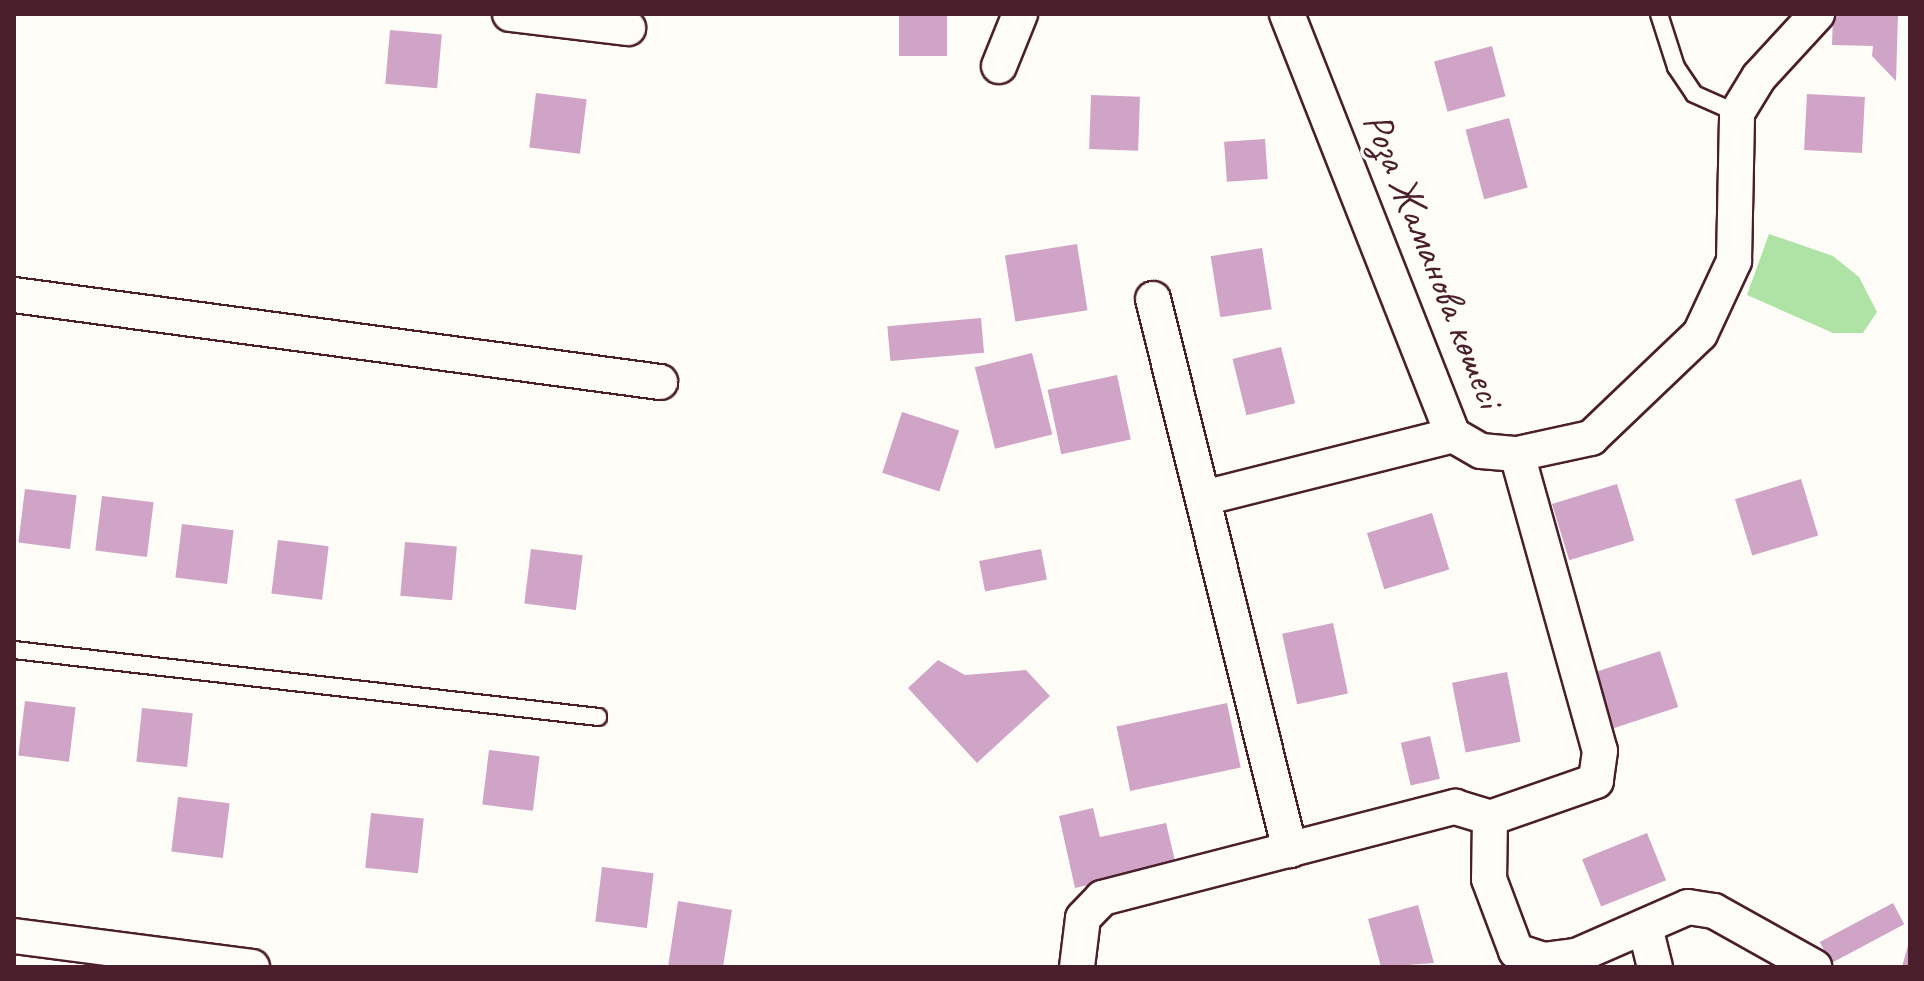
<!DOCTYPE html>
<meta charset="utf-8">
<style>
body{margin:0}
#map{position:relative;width:1924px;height:981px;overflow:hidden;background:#fdfcf7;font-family:Caveat,sans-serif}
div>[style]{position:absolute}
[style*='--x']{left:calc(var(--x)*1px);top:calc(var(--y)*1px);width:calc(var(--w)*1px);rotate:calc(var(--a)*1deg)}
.green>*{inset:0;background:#afe3a5}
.building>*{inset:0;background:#d0a4c7;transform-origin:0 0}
.roads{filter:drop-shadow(2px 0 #4a1f2b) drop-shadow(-2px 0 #4a1f2b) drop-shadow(0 2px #4a1f2b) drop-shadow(0 -2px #4a1f2b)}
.lane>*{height:16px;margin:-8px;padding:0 8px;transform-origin:8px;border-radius:8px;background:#fdfcf7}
.street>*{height:34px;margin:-17px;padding:0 17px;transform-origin:17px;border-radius:17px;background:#fdfcf7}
span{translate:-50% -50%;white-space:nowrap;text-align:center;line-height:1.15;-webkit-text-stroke:7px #fdfcf7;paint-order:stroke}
.street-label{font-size:40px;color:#4a1f2b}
.frame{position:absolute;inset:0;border:16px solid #4a1f2b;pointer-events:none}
</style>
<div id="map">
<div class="green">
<div style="clip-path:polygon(1769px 234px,1833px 256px,1859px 277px,1877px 312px,1863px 333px,1833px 333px,1747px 295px)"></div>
</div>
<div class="building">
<div style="left:899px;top:14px;width:48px;height:42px"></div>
<div style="clip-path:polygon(1833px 14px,1898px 14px,1896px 81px,1872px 56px,1873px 46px,1832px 45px)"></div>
<div style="left:390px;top:30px;width:52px;height:54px;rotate:5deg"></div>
<div style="left:1492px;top:46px;width:52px;height:60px;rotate:75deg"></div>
<div style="left:536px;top:93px;width:51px;height:55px;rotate:7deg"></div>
<div style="left:1807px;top:94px;width:58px;height:56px;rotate:3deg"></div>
<div style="left:1091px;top:95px;width:49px;height:54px;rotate:2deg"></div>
<div style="left:1509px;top:118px;width:72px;height:45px;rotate:75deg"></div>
<div style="left:1265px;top:139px;width:40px;height:41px;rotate:86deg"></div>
<div style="left:1077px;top:244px;width:67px;height:73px;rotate:81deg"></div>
<div style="left:1262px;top:248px;width:62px;height:52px;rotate:81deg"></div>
<div style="left:981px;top:318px;width:35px;height:94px;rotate:85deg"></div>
<div style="left:1281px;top:347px;width:58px;height:50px;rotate:76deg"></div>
<div style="left:1032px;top:353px;width:84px;height:59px;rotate:76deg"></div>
<div style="left:1117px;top:375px;width:66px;height:71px;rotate:78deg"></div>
<div style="left:902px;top:412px;width:60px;height:64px;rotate:18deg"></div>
<div style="left:1801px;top:479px;width:59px;height:69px;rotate:73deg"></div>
<div style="left:1617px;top:484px;width:59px;height:68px;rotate:73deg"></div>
<div style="left:25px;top:489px;width:52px;height:54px;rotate:7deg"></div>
<div style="left:102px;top:496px;width:52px;height:55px;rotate:7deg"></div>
<div style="left:1432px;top:513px;width:59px;height:68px;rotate:73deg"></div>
<div style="left:182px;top:524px;width:52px;height:54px;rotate:7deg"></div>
<div style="left:278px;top:540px;width:51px;height:54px;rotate:7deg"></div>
<div style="left:405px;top:542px;width:52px;height:54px;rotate:5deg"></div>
<div style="left:531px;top:549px;width:52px;height:55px;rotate:7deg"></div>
<div style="left:1041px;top:549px;width:31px;height:63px;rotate:79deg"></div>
<div style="left:1333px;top:623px;width:72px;height:52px;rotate:78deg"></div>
<div style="left:1660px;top:651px;width:59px;height:68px;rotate:72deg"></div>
<div style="clip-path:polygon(938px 660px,965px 675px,1026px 670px,1050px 696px,977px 763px,908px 688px)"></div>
<div style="left:1507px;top:672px;width:71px;height:56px;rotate:79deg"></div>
<div style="left:25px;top:701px;width:51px;height:55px;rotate:7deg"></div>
<div style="left:1227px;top:703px;width:66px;height:113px;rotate:78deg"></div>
<div style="left:142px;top:708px;width:51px;height:54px;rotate:6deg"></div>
<div style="left:1430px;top:736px;width:44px;height:30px;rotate:77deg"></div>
<div style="left:489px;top:750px;width:51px;height:55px;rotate:7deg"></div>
<div style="left:178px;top:797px;width:52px;height:55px;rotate:7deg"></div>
<div style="clip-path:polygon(1093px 808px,1100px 837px,1166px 823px,1176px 865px,1075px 888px,1059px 816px)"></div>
<div style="left:371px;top:813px;width:53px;height:55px;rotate:6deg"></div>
<div style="left:1647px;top:833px;width:51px;height:70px;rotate:68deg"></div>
<div style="left:602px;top:867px;width:52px;height:55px;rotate:7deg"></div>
<div style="clip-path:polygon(678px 901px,732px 910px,723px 967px,668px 967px)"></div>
<div style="left:1893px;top:903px;width:24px;height:83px;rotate:62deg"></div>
<div style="clip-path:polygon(1418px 905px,1434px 963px,1381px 967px,1368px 919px)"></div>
<div style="clip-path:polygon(1909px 942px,1910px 967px,1902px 967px)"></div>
</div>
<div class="roads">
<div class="lane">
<div style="--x:1659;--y:14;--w:56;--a:72.2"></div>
<div style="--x:1676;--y:67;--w:32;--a:56"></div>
<div style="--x:1694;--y:94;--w:47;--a:23.8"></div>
<div style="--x:14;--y:650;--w:588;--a:6.54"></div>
</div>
<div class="street">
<div style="--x:510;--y:14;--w:119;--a:6.8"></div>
<div style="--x:1287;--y:14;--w:453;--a:68.5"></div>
<div style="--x:1453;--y:435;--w:32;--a:30"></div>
<div style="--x:1481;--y:451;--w:36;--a:5"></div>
<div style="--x:1517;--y:454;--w:76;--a:-12.2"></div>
<div style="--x:1591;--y:438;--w:151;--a:-43.7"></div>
<div style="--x:1700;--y:334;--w:81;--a:-65"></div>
<div style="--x:1734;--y:261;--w:148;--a:-88.8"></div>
<div style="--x:1737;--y:113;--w:42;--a:-58.6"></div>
<div style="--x:1759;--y:77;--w:86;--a:-47.4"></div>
<div style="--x:999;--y:66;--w:56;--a:-68"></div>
<div style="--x:14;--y:295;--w:652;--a:7.67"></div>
<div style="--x:1153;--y:299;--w:568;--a:76.04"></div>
<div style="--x:1517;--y:454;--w:308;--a:74.4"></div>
<div style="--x:1600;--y:751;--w:30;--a:98"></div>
<div style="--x:1596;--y:781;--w:112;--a:160.8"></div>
<div style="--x:1490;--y:818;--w:61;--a:90.9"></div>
<div style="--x:1489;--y:879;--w:77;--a:69.4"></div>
<div style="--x:1516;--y:951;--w:28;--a:18"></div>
<div style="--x:1543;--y:960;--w:33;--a:-7"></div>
<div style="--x:1576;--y:956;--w:122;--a:-23.6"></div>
<div style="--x:1688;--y:907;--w:26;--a:9"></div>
<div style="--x:1714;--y:911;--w:115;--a:29.2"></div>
<div style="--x:1203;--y:498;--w:258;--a:-14.1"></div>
<div style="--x:1645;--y:927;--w:41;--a:76"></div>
<div style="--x:14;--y:936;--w:240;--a:7.4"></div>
<div style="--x:1077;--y:967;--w:49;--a:-83"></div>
<div style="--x:1083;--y:918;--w:28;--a:-46"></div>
<div style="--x:1102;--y:898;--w:365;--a:-14.5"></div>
<div style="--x:1455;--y:807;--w:37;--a:17"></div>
</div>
</div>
<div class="street-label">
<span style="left:1434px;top:260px;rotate:68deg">Роза Жаманова көшесі</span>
</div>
<div class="frame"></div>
</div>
